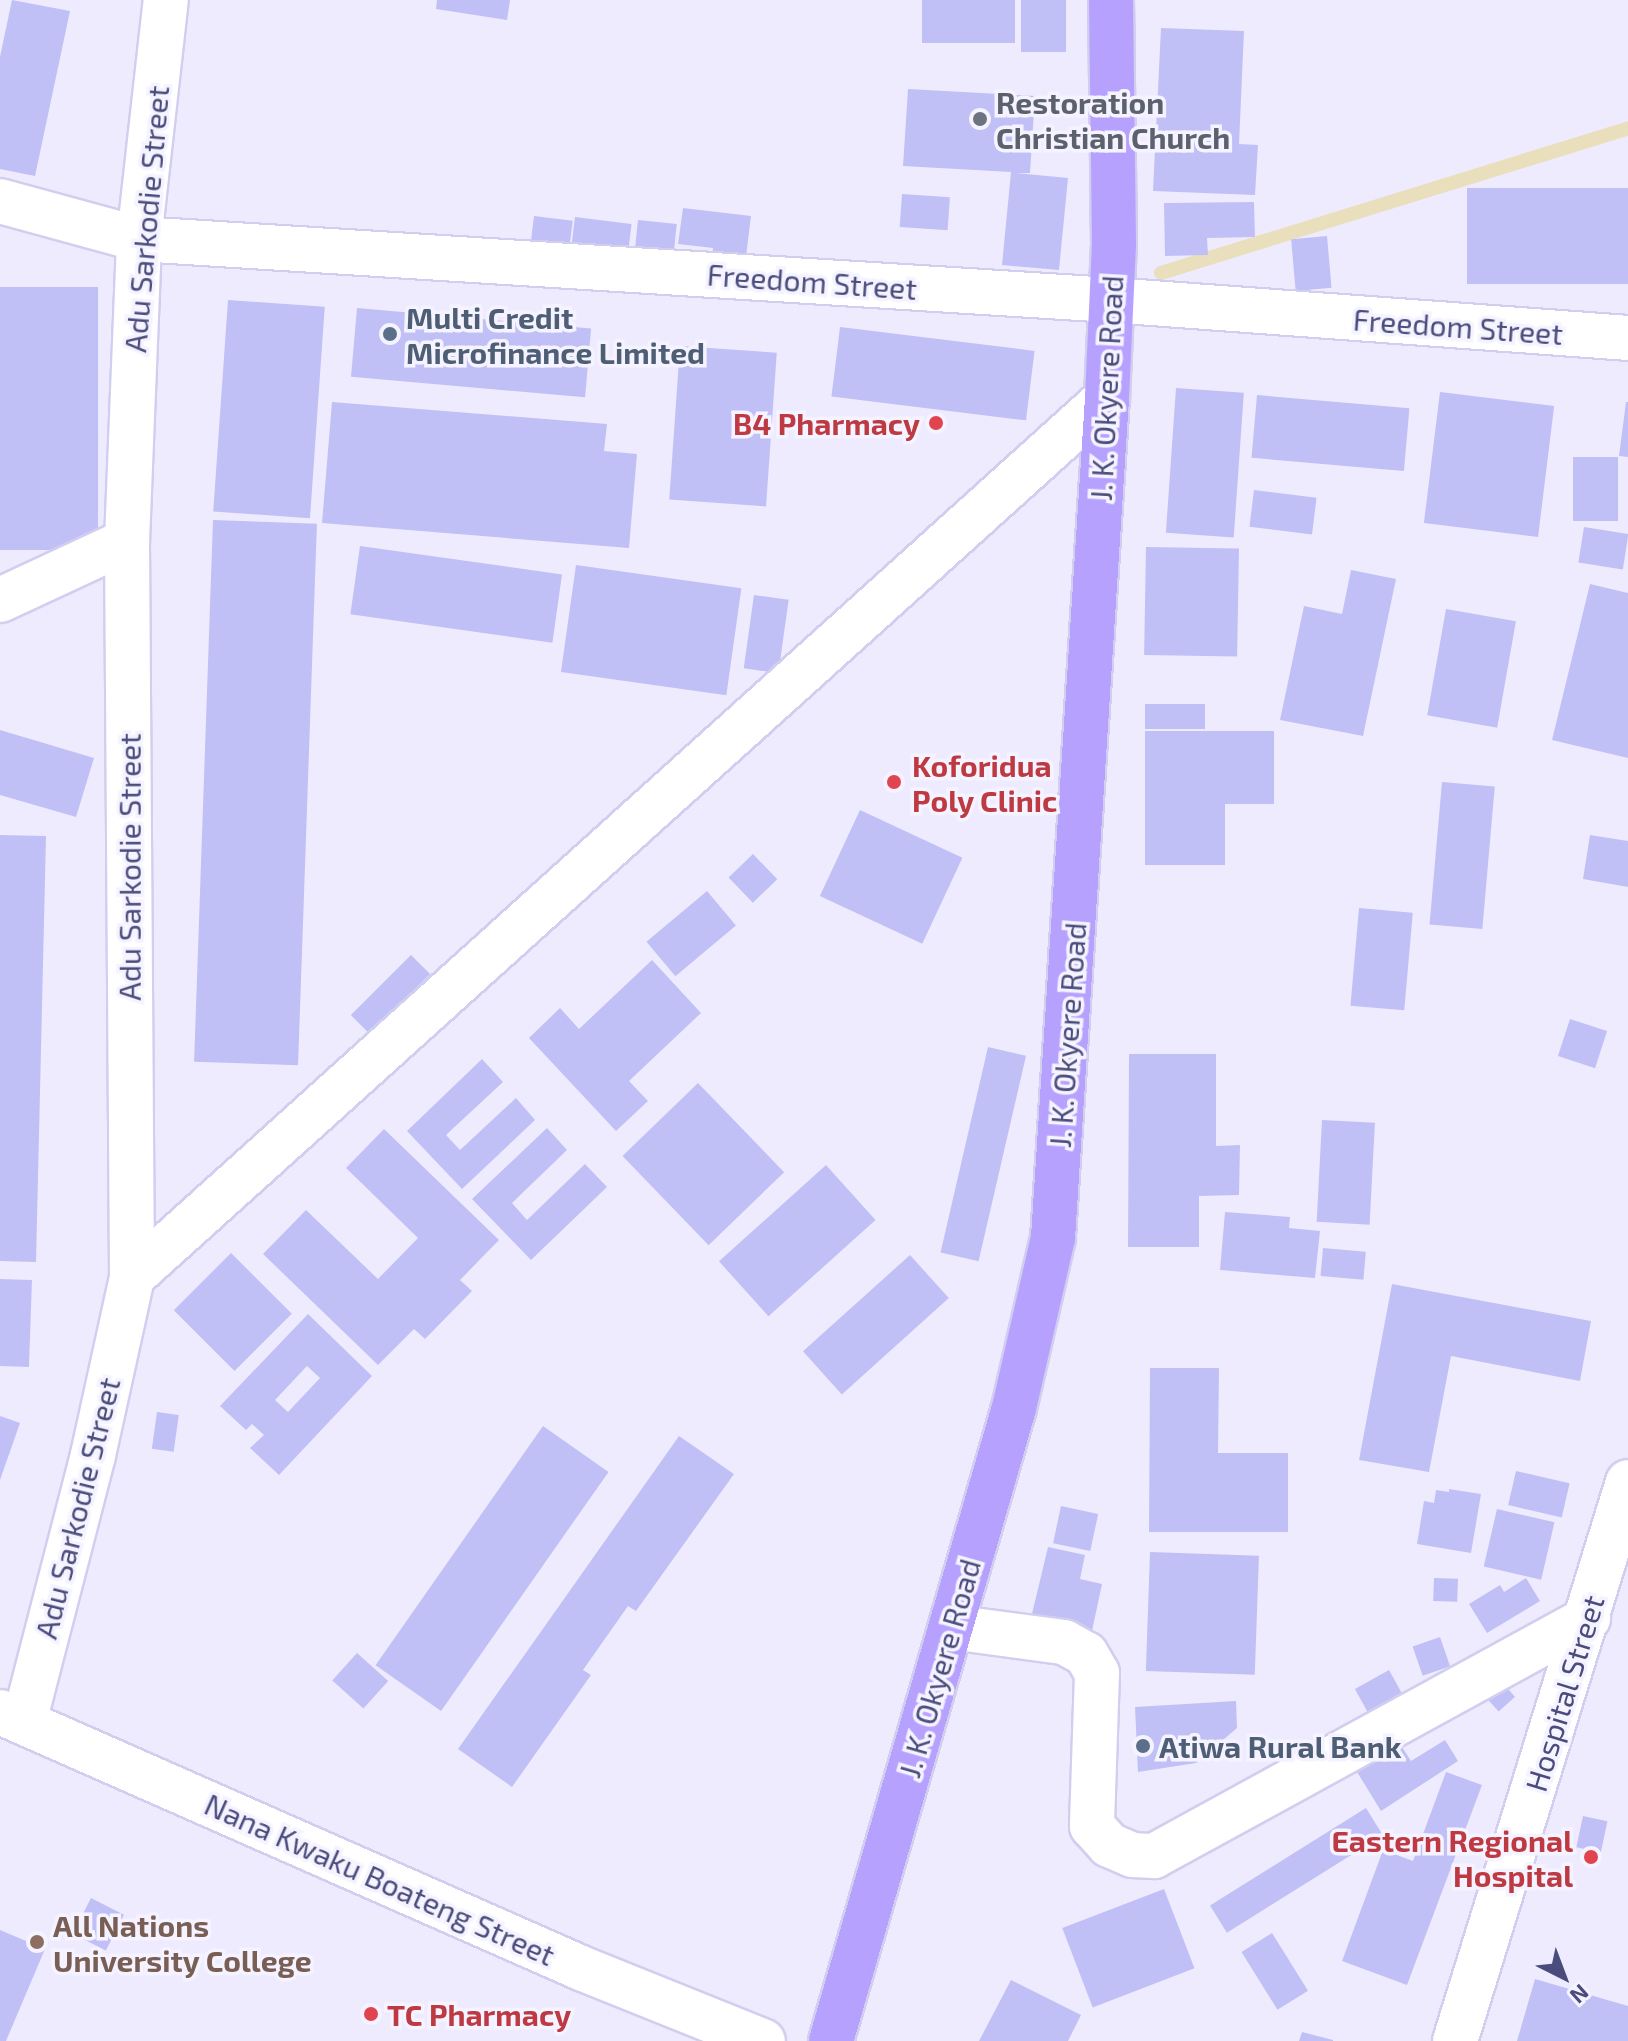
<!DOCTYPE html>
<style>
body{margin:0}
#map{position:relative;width:1628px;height:2041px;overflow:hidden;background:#efebfe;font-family:"Exo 2",sans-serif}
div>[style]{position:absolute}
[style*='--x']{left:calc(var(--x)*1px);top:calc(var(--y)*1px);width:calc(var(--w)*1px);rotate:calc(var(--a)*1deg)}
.stream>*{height:14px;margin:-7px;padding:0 7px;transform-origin:7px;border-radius:7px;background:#eadfbc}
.building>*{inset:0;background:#c0c0f6;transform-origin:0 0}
.roads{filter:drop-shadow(2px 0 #d1ceef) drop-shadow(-2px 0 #d1ceef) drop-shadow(0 2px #d1ceef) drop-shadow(0 -2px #d1ceef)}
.street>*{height:44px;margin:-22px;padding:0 22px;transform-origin:22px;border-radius:22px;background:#fff}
.secondary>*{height:44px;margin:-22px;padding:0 22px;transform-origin:22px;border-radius:22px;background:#fff}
.primary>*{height:44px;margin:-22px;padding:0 22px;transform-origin:22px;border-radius:22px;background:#b7a1ff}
.dots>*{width:22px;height:22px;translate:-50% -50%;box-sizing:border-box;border:4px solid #f5f3ff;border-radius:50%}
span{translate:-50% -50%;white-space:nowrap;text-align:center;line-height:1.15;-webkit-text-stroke:7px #f5f3ff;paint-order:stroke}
.worship-label{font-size:30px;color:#5b616d;font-weight:700}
.left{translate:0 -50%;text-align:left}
.street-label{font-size:30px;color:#4a4c7c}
.service-label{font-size:30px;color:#4e5e75;font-weight:700}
.health-label{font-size:30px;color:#be3a42;font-weight:700}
.right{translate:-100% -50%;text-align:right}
.education-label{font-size:30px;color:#785e54;font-weight:700}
.north{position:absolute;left:1524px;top:1937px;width:80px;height:80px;-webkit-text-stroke:6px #f5f3ff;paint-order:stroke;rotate:138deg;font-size:22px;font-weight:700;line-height:32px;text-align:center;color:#4a4c7c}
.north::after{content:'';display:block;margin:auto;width:28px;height:36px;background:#4a4c7c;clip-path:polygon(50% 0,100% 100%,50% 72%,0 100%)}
</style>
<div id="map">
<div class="stream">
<div style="--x:1161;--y:273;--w:489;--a:-17.2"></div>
</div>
<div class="building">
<div style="clip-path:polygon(12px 0,70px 11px,35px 176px,0 169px,0 57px)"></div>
<div style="clip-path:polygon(437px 0,510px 0,507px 20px,436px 9px)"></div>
<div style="left:922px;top:0;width:93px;height:43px"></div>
<div style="left:1021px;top:0;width:45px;height:52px"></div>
<div style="clip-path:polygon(1161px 28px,1244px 31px,1239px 144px,1258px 145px,1255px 195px,1153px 191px)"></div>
<div style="clip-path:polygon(908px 89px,1035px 96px,1030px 173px,1016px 173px,1068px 178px,1059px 270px,1002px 265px,1011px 172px,903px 166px)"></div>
<div style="left:1628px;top:188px;width:96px;height:161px;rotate:90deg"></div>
<div style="left:902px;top:194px;width:48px;height:33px;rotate:4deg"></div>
<div style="clip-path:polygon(1254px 202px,1255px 237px,1207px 238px,1208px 255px,1165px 256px,1164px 203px)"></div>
<div style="clip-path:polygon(683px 208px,751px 216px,745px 265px,712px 261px,713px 248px,678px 244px)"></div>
<div style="left:534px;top:216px;width:39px;height:25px;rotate:7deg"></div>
<div style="left:575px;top:217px;width:57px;height:25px;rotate:7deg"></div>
<div style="left:638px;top:220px;width:39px;height:28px;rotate:6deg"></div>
<div style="left:1327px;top:236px;width:52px;height:36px;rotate:85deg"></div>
<div style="left:98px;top:287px;width:263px;height:98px;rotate:90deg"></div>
<div style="left:228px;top:300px;width:97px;height:212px;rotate:4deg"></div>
<div style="left:357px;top:308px;width:235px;height:69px;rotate:5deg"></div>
<div style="left:840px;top:327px;width:196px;height:70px;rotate:7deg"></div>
<div style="left:680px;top:346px;width:97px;height:154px;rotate:4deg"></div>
<div style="left:1176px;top:388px;width:68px;height:145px;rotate:4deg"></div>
<div style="left:1440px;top:392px;width:115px;height:132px;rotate:7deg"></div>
<div style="left:1257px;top:395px;width:153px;height:63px;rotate:5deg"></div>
<div style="clip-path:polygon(332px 402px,607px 424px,604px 451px,637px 454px,629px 548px,322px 523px)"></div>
<div style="clip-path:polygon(1626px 402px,1628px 402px,1628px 457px,1619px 456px)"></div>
<div style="left:1573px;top:457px;width:45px;height:64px"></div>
<div style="left:1254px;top:490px;width:63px;height:37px;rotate:7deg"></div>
<div style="left:213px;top:520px;width:104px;height:542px;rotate:2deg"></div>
<div style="left:1584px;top:527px;width:45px;height:36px;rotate:9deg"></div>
<div style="left:360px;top:546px;width:204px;height:69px;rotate:8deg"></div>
<div style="left:1146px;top:547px;width:93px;height:108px;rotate:1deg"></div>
<div style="left:576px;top:565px;width:167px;height:108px;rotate:8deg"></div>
<div style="clip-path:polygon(1351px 570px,1396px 579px,1363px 736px,1280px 720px,1304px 606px,1342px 614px)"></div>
<div style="clip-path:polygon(1590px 584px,1628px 593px,1628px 758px,1552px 740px)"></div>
<div style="left:754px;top:595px;width:35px;height:74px;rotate:8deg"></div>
<div style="left:1446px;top:609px;width:71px;height:108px;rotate:10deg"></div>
<div style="left:1145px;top:704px;width:60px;height:25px"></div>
<div style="clip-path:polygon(0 730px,94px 758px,76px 817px,0 795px)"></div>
<div style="clip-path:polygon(1145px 731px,1274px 731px,1274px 804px,1225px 804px,1225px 865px,1145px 865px)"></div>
<div style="left:1442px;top:782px;width:53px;height:143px;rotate:5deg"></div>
<div style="left:860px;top:810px;width:113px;height:95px;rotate:25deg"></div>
<div style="clip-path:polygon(0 835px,46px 836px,36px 1262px,0 1261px)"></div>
<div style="clip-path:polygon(1590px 835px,1628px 841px,1628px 887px,1583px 879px)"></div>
<div style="left:753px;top:854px;width:35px;height:34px;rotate:46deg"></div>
<div style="left:707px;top:891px;width:45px;height:79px;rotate:50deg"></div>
<div style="left:1359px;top:908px;width:54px;height:98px;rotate:5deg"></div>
<div style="left:411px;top:955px;width:27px;height:85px;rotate:45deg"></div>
<div style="clip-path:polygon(652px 960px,701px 1013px,629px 1081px,648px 1101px,616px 1131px,529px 1038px,560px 1008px,579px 1029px)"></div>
<div style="left:1570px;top:1019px;width:39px;height:39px;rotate:18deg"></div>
<div style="left:988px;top:1047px;width:39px;height:211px;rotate:13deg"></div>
<div style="clip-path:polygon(1129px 1054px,1216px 1054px,1216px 1146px,1240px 1145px,1239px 1195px,1199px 1196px,1199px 1247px,1128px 1247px)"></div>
<div style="clip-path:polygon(482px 1059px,503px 1082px,446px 1135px,460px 1150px,516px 1098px,535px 1120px,462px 1189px,407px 1131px)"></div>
<div style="left:698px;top:1083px;width:124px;height:105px;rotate:46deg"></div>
<div style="left:1322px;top:1120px;width:53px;height:102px;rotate:3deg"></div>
<div style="clip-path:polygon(547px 1128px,567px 1150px,512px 1203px,527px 1220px,585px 1164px,607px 1187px,531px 1260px,472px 1199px)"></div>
<div style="clip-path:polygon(384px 1129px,499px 1240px,460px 1280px,472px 1291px,425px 1339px,414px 1329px,378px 1365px,263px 1254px,306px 1210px,378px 1279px,418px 1238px,346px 1168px)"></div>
<div style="left:826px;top:1165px;width:74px;height:144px;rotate:48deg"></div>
<div style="clip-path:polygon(1225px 1212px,1290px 1217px,1289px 1228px,1320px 1231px,1315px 1278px,1220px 1270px)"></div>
<div style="left:1323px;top:1248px;width:43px;height:28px;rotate:5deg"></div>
<div style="left:231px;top:1253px;width:86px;height:81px;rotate:45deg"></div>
<div style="left:910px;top:1255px;width:58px;height:144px;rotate:48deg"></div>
<div style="left:0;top:1279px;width:32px;height:87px;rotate:2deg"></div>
<div style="clip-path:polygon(1392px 1284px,1591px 1321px,1580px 1381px,1451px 1356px,1429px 1472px,1359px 1460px)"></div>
<div style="clip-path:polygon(evenodd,308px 1314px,372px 1376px,279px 1475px,250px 1448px,264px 1435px,252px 1424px,246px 1430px,220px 1406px,308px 1314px,307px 1366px,320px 1378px,288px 1412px,275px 1400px,307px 1366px)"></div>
<div style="clip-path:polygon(1150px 1368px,1219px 1368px,1218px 1453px,1288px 1453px,1288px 1532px,1149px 1532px)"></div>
<div style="left:157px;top:1412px;width:22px;height:37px;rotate:8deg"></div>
<div style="clip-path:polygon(0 1416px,20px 1423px,0 1480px)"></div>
<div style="left:543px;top:1426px;width:80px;height:292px;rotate:35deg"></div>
<div style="clip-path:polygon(679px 1436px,734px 1474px,636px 1611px,628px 1606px,583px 1670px,591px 1675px,512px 1787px,458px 1749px)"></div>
<div style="left:1516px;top:1471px;width:55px;height:35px;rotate:13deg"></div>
<div style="clip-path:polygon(1449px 1489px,1481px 1494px,1471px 1553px,1417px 1544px,1424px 1501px,1434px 1503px,1436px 1490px,1449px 1492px)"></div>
<div style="left:1061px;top:1506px;width:38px;height:38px;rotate:12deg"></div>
<div style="left:1497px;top:1509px;width:59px;height:59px;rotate:13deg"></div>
<div style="clip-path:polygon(1048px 1547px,1085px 1555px,1080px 1579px,1102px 1584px,1092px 1631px,1031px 1618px)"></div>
<div style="left:1150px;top:1552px;width:109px;height:119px;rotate:2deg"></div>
<div style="left:1434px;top:1578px;width:24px;height:23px;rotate:2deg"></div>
<div style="clip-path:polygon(1526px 1578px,1540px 1601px,1487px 1633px,1469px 1604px,1500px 1585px,1504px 1592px)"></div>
<div style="left:1440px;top:1637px;width:31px;height:29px;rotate:71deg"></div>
<div style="left:357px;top:1653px;width:42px;height:37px;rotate:42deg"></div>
<div style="left:1389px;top:1670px;width:26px;height:39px;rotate:61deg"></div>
<div style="left:1499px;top:1679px;width:24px;height:22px;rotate:48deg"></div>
<div style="clip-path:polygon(1236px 1701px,1237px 1728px,1196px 1763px,1138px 1772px,1135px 1707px)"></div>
<div style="clip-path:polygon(1397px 1739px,1411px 1761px,1445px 1740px,1458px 1761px,1381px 1811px,1354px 1767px)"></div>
<div style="clip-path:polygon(1446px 1772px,1482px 1785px,1407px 1985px,1342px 1961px,1383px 1850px,1413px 1861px)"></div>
<div style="left:1366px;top:1808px;width:32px;height:184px;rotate:58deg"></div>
<div style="left:1583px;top:1816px;width:25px;height:32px;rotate:12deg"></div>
<div style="left:1164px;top:1889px;width:85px;height:109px;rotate:69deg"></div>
<div style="left:91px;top:1898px;width:37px;height:40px;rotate:27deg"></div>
<div style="clip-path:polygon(0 1930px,45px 1949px,6px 2041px,0 2041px)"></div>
<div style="left:1272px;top:1933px;width:68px;height:36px;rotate:58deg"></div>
<div style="clip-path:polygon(1535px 1979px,1628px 2006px,1628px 2041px,1517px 2041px)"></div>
<div style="clip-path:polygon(1011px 1980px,1081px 2015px,1068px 2041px,979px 2041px)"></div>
<div style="clip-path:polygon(1302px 2032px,1333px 2040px,1333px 2041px,1299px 2041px)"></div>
</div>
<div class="roads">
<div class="street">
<div style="--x:0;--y:201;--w:144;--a:15.3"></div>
<div style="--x:139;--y:239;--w:974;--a:3.59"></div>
<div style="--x:1111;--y:300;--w:518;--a:4.2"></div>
<div style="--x:0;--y:600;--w:140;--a:-24.9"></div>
<div style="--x:132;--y:1277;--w:1313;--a:-42.04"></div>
<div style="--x:951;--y:1627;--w:114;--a:7.6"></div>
<div style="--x:1064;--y:1642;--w:25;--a:29"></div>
<div style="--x:1086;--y:1654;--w:22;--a:60"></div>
<div style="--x:1097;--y:1673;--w:153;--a:91.9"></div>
<div style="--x:1092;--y:1826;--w:25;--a:48"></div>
<div style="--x:1109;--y:1845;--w:25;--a:23"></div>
<div style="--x:1132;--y:1855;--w:22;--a:3"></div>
<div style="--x:1154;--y:1856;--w:495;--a:-28.7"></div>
<div style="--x:0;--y:1712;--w:635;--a:23.78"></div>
<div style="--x:581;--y:1968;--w:196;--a:21.9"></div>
<div style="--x:24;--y:1722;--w:276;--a:-75.5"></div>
<div style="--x:93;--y:1455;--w:182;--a:-77.6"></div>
<div style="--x:132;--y:1277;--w:736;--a:-90.39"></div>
<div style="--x:127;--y:541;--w:302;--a:-87.7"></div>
<div style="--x:139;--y:239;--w:241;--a:-83.6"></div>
</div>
<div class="secondary">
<div style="--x:1455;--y:2041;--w:585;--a:-72.8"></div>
</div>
<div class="primary">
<div style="--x:831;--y:2041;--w:659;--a:-73.88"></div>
<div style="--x:1014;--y:1408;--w:174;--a:-77.1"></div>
<div style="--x:1053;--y:1238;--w:842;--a:-86.32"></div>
<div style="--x:1107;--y:398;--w:154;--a:-87.4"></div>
<div style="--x:1114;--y:244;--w:244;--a:-90.7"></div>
</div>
</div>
<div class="dots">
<div style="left:980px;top:119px;background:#6b7280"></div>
<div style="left:390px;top:334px;background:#5c6f8a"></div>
<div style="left:936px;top:423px;background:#e0444e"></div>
<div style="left:894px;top:782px;background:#e0444e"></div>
<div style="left:1143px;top:1746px;background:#5c6f8a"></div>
<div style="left:1591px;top:1857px;background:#e0444e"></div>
<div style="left:37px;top:1942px;background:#8d6e63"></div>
<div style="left:371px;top:2014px;background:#e0444e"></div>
</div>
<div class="worship-label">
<span class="left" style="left:996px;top:119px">Restoration<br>Christian Church</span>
</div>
<div class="street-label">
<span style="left:146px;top:219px;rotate:-85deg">Adu Sarkodie Street</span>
<span style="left:812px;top:281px;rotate:4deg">Freedom Street</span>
<span style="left:1458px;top:326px;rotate:4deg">Freedom Street</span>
<span style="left:1106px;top:388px;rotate:-87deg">J. K. Okyere Road</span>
<span style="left:129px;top:867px;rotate:-90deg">Adu Sarkodie Street</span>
<span style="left:1067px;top:1035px;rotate:-86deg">J. K. Okyere Road</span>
<span style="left:77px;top:1508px;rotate:-76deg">Adu Sarkodie Street</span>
<span style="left:939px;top:1668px;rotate:-74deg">J. K. Okyere Road</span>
<span style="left:1564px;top:1693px;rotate:-73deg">Hospital Street</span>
<span style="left:380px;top:1879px;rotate:24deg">Nana Kwaku Boateng Street</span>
</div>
<div class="service-label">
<span class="left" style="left:406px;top:334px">Multi Credit<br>Microfinance Limited</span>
<span class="left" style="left:1159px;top:1746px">Atiwa Rural Bank</span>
</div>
<div class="health-label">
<span class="right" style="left:920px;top:423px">B4 Pharmacy</span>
<span class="left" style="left:912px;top:782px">Koforidua<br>Poly Clinic</span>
<span class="right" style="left:1573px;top:1857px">Eastern Regional<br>Hospital</span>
<span class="left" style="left:387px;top:2014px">TC Pharmacy</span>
</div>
<div class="education-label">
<span class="left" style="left:53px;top:1942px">All Nations<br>University College</span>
</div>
<div class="north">N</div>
</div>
